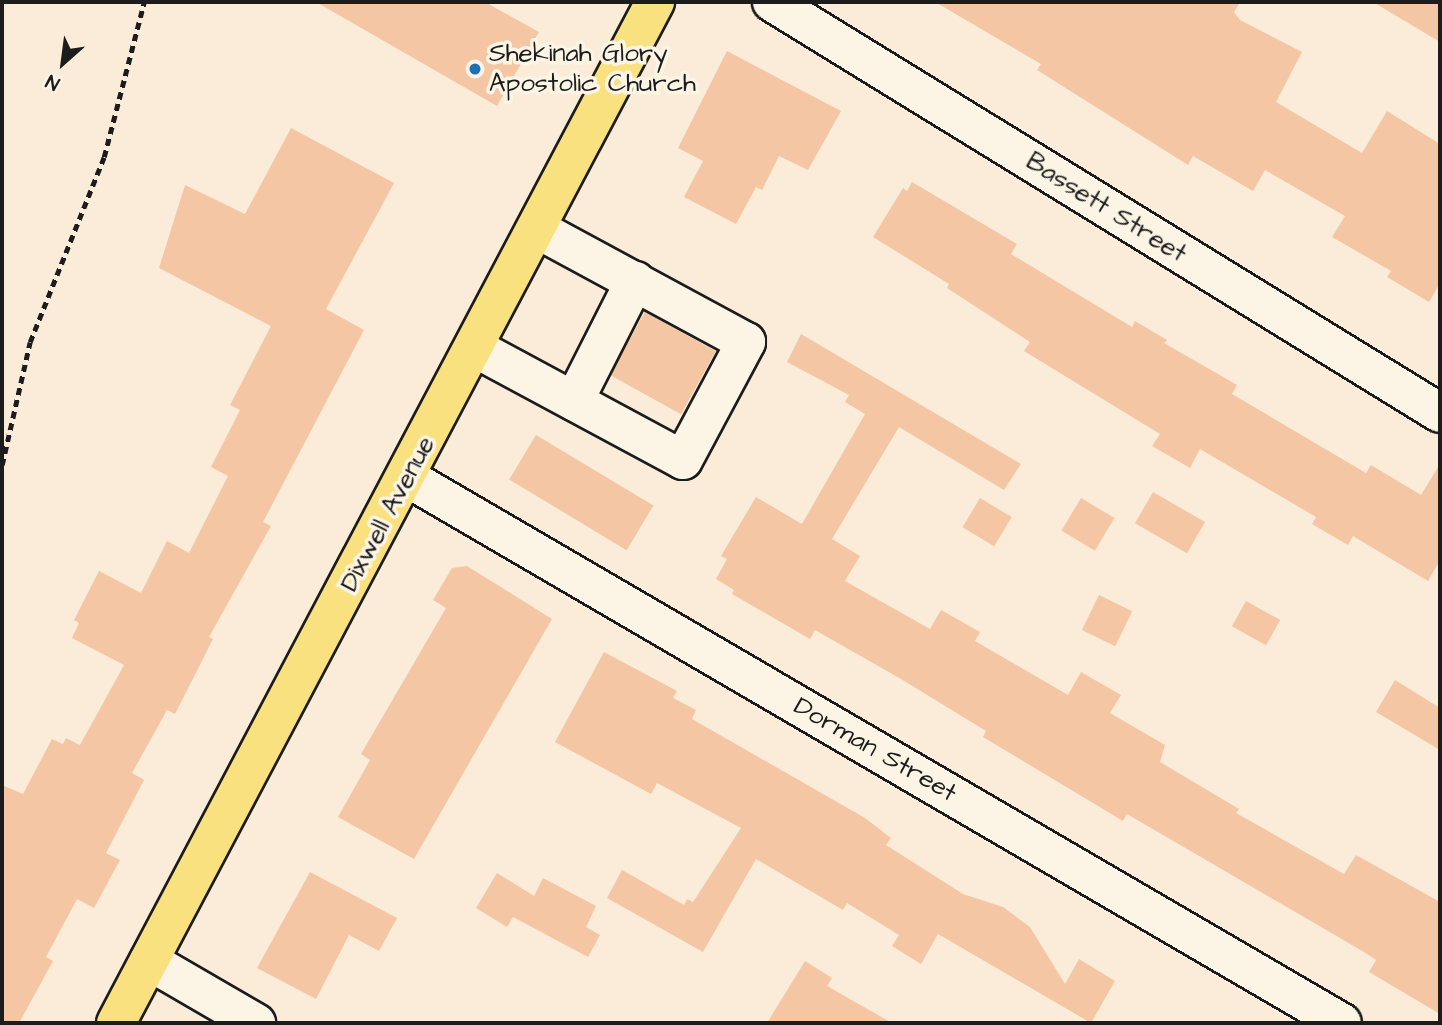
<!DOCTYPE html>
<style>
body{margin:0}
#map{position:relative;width:1442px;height:1025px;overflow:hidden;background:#faecd8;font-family:"Architects Daughter",sans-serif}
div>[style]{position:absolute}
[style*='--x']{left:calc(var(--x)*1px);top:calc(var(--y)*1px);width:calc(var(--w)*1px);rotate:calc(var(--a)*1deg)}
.building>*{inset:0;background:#f4c6a3;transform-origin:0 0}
.path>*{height:4.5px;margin-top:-2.25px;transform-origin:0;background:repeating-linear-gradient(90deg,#1c1c1c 0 7px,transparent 0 12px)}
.roads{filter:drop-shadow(2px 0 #1c1c1c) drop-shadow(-2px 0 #1c1c1c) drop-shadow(0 2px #1c1c1c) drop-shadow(0 -2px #1c1c1c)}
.minor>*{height:38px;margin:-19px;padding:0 19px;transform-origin:19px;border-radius:19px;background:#fcf5e5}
.major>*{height:38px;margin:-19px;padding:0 19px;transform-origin:19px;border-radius:19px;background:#fae180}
.dots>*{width:19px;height:19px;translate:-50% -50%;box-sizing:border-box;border:4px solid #fcf5e5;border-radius:50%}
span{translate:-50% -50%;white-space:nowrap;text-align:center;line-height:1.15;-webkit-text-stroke:7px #fcf5e5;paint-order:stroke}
.poi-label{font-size:26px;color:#1c1c1c}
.left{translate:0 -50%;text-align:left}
.street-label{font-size:26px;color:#1c1c1c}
.frame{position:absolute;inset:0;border:4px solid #1c1c1c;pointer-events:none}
.north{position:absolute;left:28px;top:28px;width:70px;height:70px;-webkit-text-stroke:5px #fcf5e5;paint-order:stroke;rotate:208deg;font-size:19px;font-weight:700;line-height:28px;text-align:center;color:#1c1c1c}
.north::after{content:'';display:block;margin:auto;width:24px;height:32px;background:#1c1c1c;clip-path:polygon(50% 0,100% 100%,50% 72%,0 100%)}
</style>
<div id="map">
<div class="building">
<div style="clip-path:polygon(316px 2px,485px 2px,539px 32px,497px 106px)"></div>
<div style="clip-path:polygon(935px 2px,1240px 2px,1234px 12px,1240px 20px,1302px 52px,1276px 102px,1362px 153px,1387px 111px,1440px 144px,1440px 283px,1429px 302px,1387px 277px,1391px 271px,1332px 237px,1345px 216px,1265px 170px,1253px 191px,1193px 156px,1188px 165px,1037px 70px,1041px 64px)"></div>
<div style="clip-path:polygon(1373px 2px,1440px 2px,1440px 42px)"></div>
<div style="clip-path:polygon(727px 51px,841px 111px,808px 170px,779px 156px,762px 190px,756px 187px,736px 224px,684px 197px,703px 161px,678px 148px)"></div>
<div style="clip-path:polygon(291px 128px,394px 183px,326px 309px,364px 330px,263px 522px,271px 526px,209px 637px,213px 639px,175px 714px,167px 710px,132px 773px,144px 780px,106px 853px,120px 860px,94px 908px,77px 899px,46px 957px,53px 961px,19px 1023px,2px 1023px,2px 785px,23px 794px,52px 739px,63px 744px,66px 738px,80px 745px,124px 665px,72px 638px,79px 623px,74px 620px,99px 571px,141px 593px,167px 541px,189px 553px,228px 476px,211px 467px,240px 410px,230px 405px,271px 326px,159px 268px,185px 185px,245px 214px)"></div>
<div style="clip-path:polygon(912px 182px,1017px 244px,1011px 254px,1132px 327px,1135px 321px,1167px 340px,1164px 343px,1237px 385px,1232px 394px,1366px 473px,1371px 465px,1421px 495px,1440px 464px,1440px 560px,1428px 581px,1353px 536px,1348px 545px,1329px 534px,1312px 524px,1316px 517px,1200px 449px,1190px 468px,1152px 446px,1160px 434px,1024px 351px,1030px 342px,947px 288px,949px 284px,873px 237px,903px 188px,907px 191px)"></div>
<div style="left:645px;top:312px;width:81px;height:72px;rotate:29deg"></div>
<div style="clip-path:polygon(801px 334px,1021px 464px,1004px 490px,899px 427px,832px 539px,860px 556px,845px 581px,930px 629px,941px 610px,980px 632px,975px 641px,1068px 695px,1081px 672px,1121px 695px,1110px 713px,1165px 745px,1160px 762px,1239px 809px,1236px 813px,1344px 874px,1356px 855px,1440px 902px,1440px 1014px,1369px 972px,1376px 960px,1364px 952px,1127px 814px,1123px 821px,983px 737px,986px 731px,901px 679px,815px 630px,810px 639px,732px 594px,734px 590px,716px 579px,727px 559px,721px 556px,756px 497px,802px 524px,865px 414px,845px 402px,849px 395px,787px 362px)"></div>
<div style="left:536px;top:435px;width:137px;height:52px;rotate:31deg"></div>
<div style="left:1153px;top:492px;width:60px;height:36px;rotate:30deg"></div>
<div style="left:980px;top:498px;width:37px;height:34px;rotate:31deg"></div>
<div style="left:1081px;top:498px;width:39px;height:38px;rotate:31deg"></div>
<div style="clip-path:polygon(467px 566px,552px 619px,414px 859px,338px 817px,370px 760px,361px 754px,446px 608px,433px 600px,452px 568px)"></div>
<div style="left:1099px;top:595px;width:37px;height:39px;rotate:26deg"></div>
<div style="left:1246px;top:601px;width:39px;height:29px;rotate:29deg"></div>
<div style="clip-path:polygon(604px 652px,677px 691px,673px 698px,696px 710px,692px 719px,865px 818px,891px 838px,886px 845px,963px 894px,1003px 907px,1030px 927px,1065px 984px,1079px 959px,1115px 981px,1091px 1023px,938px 934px,921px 964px,892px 946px,899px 935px,847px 903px,843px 910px,756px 859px,703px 952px,607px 898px,622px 870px,684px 905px,687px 899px,693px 902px,741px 828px,657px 783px,651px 794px,555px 742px)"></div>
<div style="clip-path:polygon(1395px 680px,1440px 708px,1440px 750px,1376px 712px)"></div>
<div style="clip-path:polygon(310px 872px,397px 918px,379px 951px,349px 935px,316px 999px,257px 968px)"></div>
<div style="clip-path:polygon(497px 873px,534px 896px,543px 878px,596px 906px,586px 927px,600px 935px,588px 957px,513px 917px,507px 927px,476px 908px)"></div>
<div style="clip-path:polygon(805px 961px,832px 978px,827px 986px,892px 1023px,767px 1023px)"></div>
</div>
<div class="path">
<div style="--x:2;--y:465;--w:126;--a:-77.2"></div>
<div style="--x:30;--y:342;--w:199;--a:-68.2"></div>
<div style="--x:104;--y:157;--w:160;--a:-75.5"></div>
</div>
<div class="roads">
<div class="minor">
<div style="--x:772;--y:2;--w:784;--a:31.6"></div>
<div style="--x:475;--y:348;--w:236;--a:28.3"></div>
<div style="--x:683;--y:460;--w:134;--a:-61.9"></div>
<div style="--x:746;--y:342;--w:238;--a:-151.6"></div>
<div style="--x:574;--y:401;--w:135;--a:-63.1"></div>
<div style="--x:408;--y:478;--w:1081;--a:30.26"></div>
<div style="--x:149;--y:961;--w:124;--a:30.1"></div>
</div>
<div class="major">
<div style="--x:116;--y:1023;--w:1155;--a:-62.17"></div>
</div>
</div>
<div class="dots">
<div style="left:475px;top:69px;background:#1f6fb2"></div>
</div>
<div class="poi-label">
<span class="left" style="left:489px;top:69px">Shekinah Glory<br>Apostolic Church</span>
</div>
<div class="street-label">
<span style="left:1106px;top:208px;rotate:32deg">Bassett Street</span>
<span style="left:388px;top:514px;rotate:-62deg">Dixwell Avenue</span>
<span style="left:875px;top:750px;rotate:30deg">Dorman Street</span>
</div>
<div class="frame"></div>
<div class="north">N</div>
</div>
